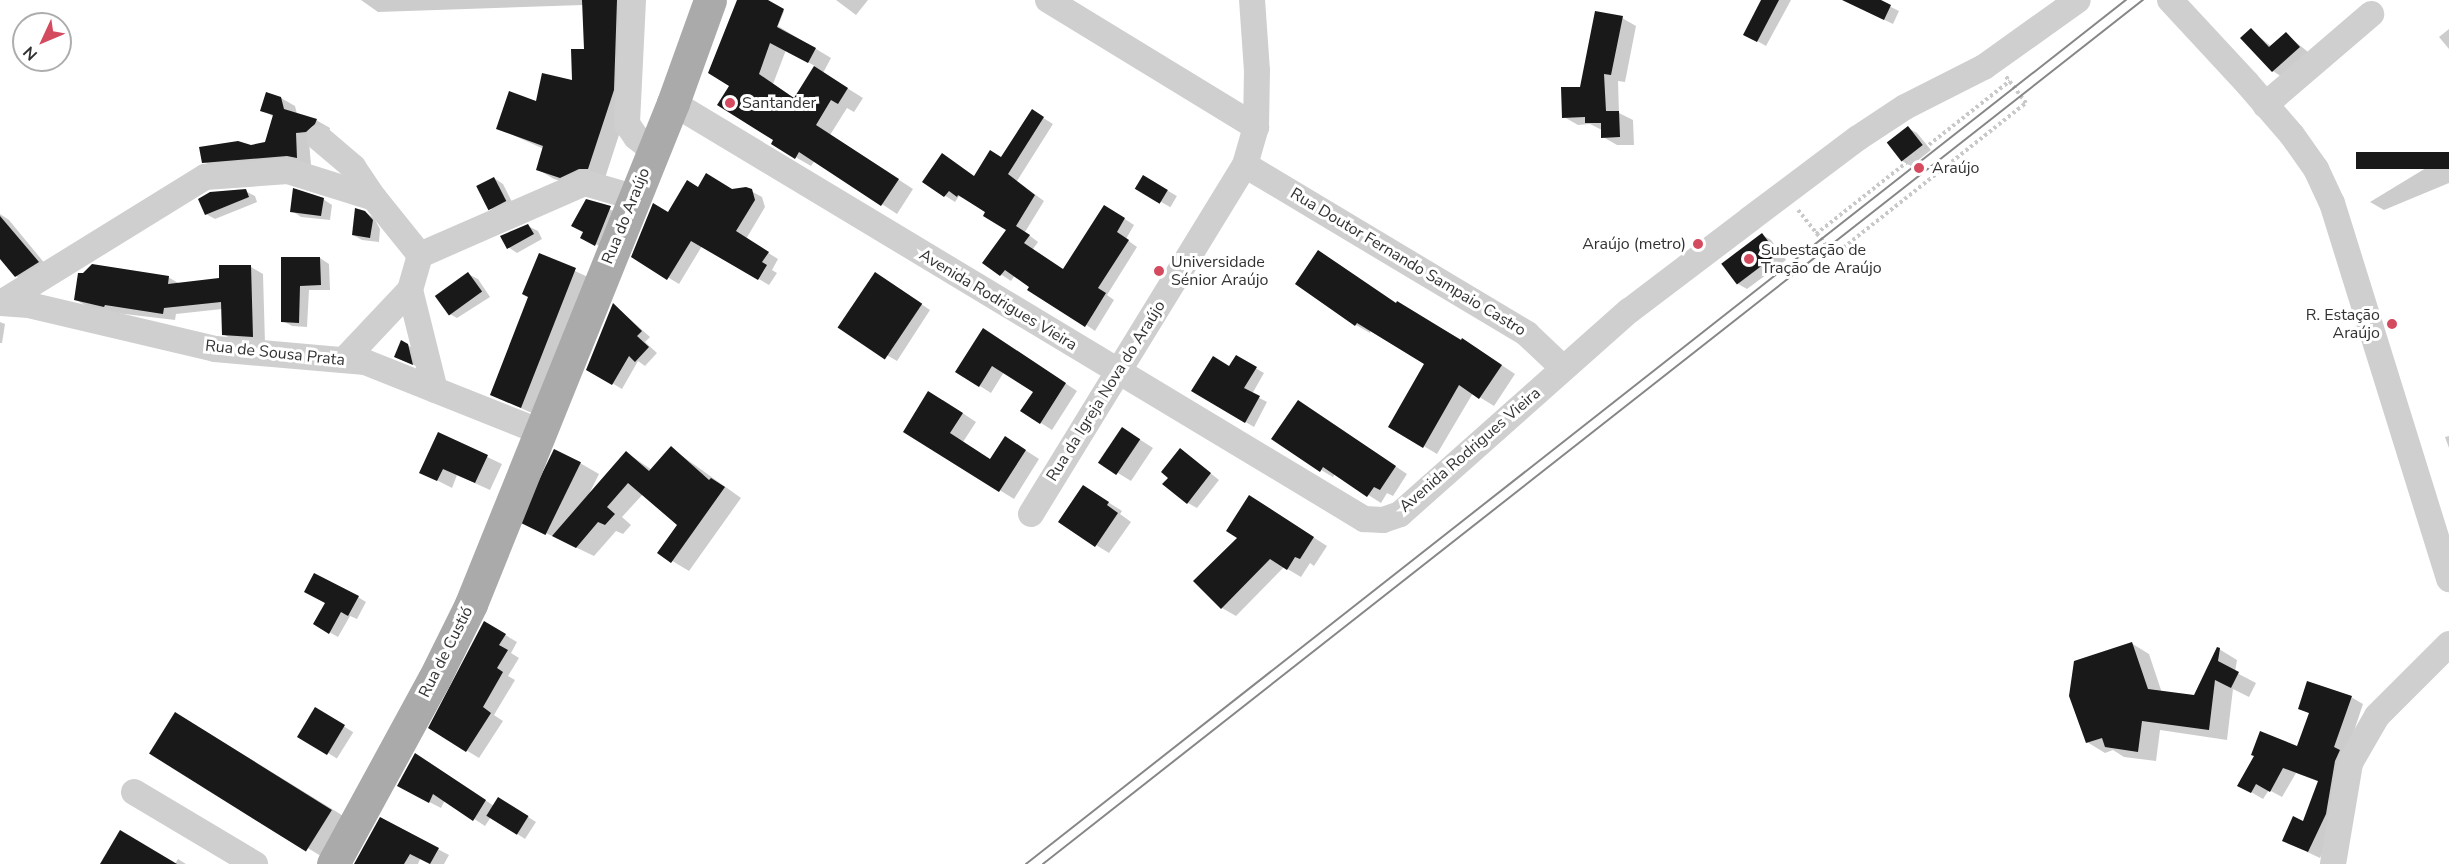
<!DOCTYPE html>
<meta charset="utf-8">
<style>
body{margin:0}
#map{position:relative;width:2449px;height:864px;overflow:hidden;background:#fff;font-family:"Nunito Sans",sans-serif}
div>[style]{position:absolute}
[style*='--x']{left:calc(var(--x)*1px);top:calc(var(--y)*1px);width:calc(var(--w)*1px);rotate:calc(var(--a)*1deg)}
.shadow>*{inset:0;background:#0003;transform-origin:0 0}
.building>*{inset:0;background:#191919;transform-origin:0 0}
.path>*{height:4px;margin-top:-2px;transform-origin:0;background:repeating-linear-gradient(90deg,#c9c9c9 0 3px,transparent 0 6px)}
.minor>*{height:26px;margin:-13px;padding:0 13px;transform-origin:13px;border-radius:13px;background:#cfcfcf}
.major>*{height:33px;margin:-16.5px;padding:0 16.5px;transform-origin:16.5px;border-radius:16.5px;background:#aaa}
.tram>*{height:1.5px;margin:-0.75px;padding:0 0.75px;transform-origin:0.75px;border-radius:0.75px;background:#878787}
.dots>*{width:16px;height:16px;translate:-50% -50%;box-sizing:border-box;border:3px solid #fff;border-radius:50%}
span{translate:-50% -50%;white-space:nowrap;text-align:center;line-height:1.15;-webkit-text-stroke:6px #fff;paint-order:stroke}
.poi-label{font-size:16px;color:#323232}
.left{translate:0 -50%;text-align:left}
.right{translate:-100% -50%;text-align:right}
.street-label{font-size:16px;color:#323232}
.north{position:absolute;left:12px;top:12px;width:60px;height:60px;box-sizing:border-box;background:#fff;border:2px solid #adadad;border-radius:50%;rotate:226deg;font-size:16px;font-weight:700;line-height:24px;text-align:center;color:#323232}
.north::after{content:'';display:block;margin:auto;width:21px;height:27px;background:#d44a5f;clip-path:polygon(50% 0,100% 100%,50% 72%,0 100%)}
</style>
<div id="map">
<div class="shadow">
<div style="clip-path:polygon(361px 0,634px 0,630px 101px,605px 178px,578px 186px,554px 179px,537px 169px,544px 149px,497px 128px,574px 82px,585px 50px,583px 5px,378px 12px)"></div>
<div style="clip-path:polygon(evenodd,738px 0,765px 0,784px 11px,778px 26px,831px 58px,823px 73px,863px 98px,854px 112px,847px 108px,830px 135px,913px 189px,897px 214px,815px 160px,811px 166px,773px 144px,775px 140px,732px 86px,738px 0,786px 50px,815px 66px,795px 99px,773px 84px,786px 50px)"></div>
<div style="clip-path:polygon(836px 0,868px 0,856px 15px)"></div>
<div style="clip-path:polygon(1763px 0,1791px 0,1766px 46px,1745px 34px)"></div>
<div style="clip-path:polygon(1843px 0,1877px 0,1899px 11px,1893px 24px)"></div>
<div style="clip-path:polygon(1622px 18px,1636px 26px,1625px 82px,1618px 81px,1619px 113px,1633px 120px,1634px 145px,1617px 145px,1603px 137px,1602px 130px,1590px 124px,1578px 125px,1564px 117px)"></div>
<div style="clip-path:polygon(2449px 29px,2449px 49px,2439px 37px)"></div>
<div style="clip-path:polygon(2251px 30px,2272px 47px,2286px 34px,2308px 52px,2282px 77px,2273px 71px,2242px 38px)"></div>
<div style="clip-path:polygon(281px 98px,295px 106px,297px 114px,316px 120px,330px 128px,329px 132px,309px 141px,311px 165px,218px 170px,204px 162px,266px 144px,274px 117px,262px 110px)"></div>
<div style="clip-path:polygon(1032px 111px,1053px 124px,1017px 181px,1044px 201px,1025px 232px,1038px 242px,1033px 249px,1064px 271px,1114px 212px,1134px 225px,1126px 239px,1137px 247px,1107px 295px,1114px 300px,1095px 331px,1015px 275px,1011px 281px,984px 263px,1008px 229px,968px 200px,959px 196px,955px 202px,924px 182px,975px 177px,1002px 159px)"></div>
<div style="clip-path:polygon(1908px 128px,1917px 133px,1931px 150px,1911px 166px,1902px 161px)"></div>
<div style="clip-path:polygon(2449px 154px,2449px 183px,2384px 210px,2370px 202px)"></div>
<div style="left:1144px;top:177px;width:38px;height:13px;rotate:30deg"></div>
<div style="clip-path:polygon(494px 178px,503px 184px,514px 206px,498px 213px,489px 208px)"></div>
<div style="clip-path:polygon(699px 188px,751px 191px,762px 197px,765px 207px,746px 239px,778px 259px,772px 270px,777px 273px,769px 285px,702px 246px,679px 284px,633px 256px,669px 214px)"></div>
<div style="clip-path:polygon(245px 191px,255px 196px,257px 202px,215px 219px,206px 214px)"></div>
<div style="clip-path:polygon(323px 199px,332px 205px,330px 220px,301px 217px,292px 211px)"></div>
<div style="clip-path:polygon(587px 201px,619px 213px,605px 249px,582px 237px,585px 232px)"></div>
<div style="clip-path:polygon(365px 212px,374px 218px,380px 229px,379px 242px,362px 240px,353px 235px)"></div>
<div style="clip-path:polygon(0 214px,9px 220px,51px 271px,30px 284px,16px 276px,0 257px)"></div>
<div style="clip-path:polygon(528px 226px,538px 231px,542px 239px,517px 253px,508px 247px)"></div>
<div style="clip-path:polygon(1762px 235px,1771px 240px,1786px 260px,1747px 289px,1738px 284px)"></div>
<div style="clip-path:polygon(1319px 252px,1397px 304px,1476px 348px,1515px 374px,1494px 406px,1473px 393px,1437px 454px,1390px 426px,1426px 364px,1371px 330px,1370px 333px,1356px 325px,1297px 284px)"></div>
<div style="clip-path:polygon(540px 255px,588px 277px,534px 414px,505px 401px)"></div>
<div style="clip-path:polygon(320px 258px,329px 264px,330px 290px,309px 290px,307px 327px,292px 326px,283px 321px,282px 259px)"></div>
<div style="clip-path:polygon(220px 267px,251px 267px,263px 274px,265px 343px,235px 341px,223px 334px,222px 309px,176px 314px,175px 320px,116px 313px,88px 307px,76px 300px,168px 277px,180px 284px,220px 280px)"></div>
<div style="clip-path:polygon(468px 274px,478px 279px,490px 297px,457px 318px,448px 313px)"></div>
<div style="clip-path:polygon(884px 279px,930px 310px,897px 361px,844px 330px)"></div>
<div style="clip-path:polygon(614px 305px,650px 337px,645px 342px,657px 353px,645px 366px,638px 361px,622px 389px,588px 369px)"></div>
<div style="clip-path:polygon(0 322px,5px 324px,2px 343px,0 343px)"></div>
<div style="clip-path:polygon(995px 337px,1077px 391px,1052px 430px,1022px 411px,1035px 392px,1004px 372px,991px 393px,980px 386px)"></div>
<div style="clip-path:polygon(407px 345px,417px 350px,421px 368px,395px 357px)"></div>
<div style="clip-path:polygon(1236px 357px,1264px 373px,1252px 394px,1267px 402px,1254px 427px,1193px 391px,1230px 368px)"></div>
<div style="clip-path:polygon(943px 400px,976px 422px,963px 442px,991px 460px,1019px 446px,1039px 459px,1014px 499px,905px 431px)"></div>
<div style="clip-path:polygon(1310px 409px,1407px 474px,1393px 496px,1387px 493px,1381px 503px,1335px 474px,1333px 477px,1321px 470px)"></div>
<div style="clip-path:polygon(439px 434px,502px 464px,490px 490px,457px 475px,452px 488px,421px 472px)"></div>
<div style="clip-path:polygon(2449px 436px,2449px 448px,2445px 437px)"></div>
<div style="clip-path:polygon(1136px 437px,1153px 448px,1131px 481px,1100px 462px)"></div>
<div style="clip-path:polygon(671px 448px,741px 498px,689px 571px,659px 553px,679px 525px,643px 494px,622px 517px,631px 525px,623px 534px,616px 531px,594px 556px,525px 523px,580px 463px,599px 474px,589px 494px,627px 453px,652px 470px)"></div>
<div style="clip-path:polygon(1189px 456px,1219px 480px,1197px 508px,1188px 503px,1170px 478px)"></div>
<div style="clip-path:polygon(1097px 495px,1122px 511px,1120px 514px,1131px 522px,1109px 553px,1096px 545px)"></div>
<div style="clip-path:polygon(1263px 505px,1327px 546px,1314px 566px,1310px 563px,1301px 577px,1284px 567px,1236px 616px,1222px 608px,1196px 581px,1239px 537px)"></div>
<div style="clip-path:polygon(358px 597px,366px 602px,357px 619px,350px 616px,338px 637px,315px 624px)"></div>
<div style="clip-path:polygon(485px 623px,517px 642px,511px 653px,519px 658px,508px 676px,515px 680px,494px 715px,503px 721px,479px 758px,430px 728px)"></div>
<div style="clip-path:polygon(2131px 643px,2149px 654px,2162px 693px,2194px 697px,2219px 649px,2237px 660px,2235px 672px,2256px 683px,2249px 697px,2233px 689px,2227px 740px,2160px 730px,2156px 761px,2124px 757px,2113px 750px,2105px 753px,2087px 742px)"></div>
<div style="clip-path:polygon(2351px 697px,2363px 704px,2346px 755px,2338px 821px,2320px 858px,2284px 841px,2304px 823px,2320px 782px,2296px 773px,2282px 797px,2269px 790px,2263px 799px,2239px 785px,2298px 747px,2310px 714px,2300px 708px)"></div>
<div style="left:316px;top:709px;width:44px;height:31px;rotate:32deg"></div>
<div style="clip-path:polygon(202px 729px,358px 825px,334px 864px,152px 753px)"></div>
<div style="clip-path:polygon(427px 761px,494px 806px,508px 804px,536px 822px,525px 839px,491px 817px,485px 826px,445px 800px,441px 808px,410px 792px)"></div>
<div style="clip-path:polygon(381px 819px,449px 855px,444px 864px,430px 864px,420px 859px,418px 864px,356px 864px)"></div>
<div style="clip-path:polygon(178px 859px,186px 864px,102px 864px,175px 864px)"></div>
</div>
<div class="building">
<div style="clip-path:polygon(582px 0,617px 0,614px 90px,588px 169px,579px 169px,560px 178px,536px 170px,543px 146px,496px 129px,509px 91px,536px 101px,542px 73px,572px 80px,571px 49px,584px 49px)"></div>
<div style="clip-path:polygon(737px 0,768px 0,784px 9px,777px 27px,816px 48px,808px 63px,770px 43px,759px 74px,794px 98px,814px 66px,848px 88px,838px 104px,831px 100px,816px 125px,899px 179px,881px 206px,799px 152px,795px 159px,771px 144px,773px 140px,717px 105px,729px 86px,708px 73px)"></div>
<div style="clip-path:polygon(1761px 0,1779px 0,1757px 42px,1743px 35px)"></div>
<div style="clip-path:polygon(1842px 0,1881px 0,1891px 5px,1884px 20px)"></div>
<div style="clip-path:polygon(1595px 11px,1623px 16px,1611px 75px,1604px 74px,1606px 111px,1619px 111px,1620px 137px,1601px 138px,1601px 123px,1585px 123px,1585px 117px,1562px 118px,1561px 87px,1580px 87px)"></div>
<div style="clip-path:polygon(2251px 28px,2269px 47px,2286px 32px,2300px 47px,2272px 72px,2240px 38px)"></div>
<div style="clip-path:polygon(266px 92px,281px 97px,284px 109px,317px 119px,315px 124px,306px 132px,296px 133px,297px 158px,287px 156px,202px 163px,199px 147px,238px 141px,251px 145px,265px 142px,273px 115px,260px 111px)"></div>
<div style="clip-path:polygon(1032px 109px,1044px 117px,1008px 174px,1035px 195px,1016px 226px,1030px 235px,1024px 243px,1063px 269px,1104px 205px,1125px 218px,1117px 232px,1129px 240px,1098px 288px,1106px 293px,1085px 327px,1027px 290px,1029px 287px,1005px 270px,1000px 276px,982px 263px,1006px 230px,983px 216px,985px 212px,958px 195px,957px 197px,949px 191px,944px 197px,922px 182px,942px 153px,974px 176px,990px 150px,1001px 157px)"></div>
<div style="left:1908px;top:126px;width:24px;height:27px;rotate:52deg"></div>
<div style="left:2449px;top:152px;width:17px;height:93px;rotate:90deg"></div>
<div style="clip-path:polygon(706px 173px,732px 189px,746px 187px,752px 189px,755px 200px,736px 231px,769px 252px,762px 262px,767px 265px,758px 280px,691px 241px,667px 280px,631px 257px,653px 203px,668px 212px,687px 180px,698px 187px)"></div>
<div style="left:1143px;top:175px;width:29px;height:16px;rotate:31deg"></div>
<div style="left:494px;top:177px;width:27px;height:20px;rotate:63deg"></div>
<div style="clip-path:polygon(293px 188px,324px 198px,321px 216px,290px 212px)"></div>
<div style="clip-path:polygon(246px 189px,249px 197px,205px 215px,198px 199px,210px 192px)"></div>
<div style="clip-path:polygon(586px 199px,611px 206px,595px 246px,580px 238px,583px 232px,571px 226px)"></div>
<div style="clip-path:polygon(355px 208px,365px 211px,373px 220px,370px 238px,352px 235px)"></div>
<div style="clip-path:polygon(0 216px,39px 262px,15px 277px,0 259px)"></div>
<div style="clip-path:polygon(528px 224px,534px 234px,507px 249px,500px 236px)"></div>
<div style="left:1762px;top:233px;width:26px;height:51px;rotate:53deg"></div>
<div style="clip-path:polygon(1318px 250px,1396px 303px,1397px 301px,1461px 340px,1462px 338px,1502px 365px,1479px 399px,1459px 385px,1423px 448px,1388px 427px,1424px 364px,1357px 323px,1355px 326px,1295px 284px)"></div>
<div style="clip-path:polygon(539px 253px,576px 268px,521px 408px,490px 395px,528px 297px,522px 294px)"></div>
<div style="clip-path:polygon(281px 257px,320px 257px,321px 285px,300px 286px,299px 323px,281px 322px)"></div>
<div style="clip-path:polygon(92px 264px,169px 276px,168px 284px,219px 278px,219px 265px,251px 265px,253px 337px,222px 335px,221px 302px,164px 308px,163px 314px,105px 305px,104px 307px,74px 300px,78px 273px,83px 273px)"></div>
<div style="left:468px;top:272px;width:24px;height:41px;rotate:54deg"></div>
<div style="left:875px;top:272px;width:57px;height:67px;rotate:34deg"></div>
<div style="clip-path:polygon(613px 303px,642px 331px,637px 336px,649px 347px,635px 362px,629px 356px,612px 385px,586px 370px)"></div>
<div style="clip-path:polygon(983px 328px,1066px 383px,1040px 424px,1020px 411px,1033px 392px,992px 366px,979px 387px,955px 372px)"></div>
<div style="clip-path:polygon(401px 340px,408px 344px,413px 365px,394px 357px)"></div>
<div style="clip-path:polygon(1236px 355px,1257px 367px,1244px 388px,1260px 396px,1245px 423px,1191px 391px,1213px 356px,1229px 366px)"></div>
<div style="clip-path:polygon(928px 391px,963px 413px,950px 433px,990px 459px,1005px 436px,1026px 450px,999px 492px,903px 432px)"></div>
<div style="clip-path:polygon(1298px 400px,1396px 466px,1380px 490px,1374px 487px,1367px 497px,1323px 467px,1320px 472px,1271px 439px)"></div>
<div style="left:1122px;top:427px;width:22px;height:43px;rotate:34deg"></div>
<div style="clip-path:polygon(438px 432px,488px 455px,475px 483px,443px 469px,437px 481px,419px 473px)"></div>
<div style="clip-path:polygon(671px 446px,709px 480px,711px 478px,725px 487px,671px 563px,657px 553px,677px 525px,628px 483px,607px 507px,615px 514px,605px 525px,598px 522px,576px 548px,552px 536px,626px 451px,649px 471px)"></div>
<div style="clip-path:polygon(1180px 448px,1211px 473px,1187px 504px,1162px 484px,1168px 478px,1161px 472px)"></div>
<div style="left:554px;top:449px;width:30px;height:81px;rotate:26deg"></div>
<div style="clip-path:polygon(1083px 485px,1109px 502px,1107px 505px,1118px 513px,1095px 547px,1058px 522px)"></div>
<div style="clip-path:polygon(1249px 495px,1314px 537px,1300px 559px,1295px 557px,1287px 570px,1270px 559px,1221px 609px,1193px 581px,1237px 538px,1226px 531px)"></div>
<div style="clip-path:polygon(314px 573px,359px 596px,348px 616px,341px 612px,329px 634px,313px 624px,325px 603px,304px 592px)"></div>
<div style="clip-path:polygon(484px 621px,506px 634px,499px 645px,508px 650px,497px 668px,503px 672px,483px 707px,491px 713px,466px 752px,428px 728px)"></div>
<div style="clip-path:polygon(2132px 642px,2148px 689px,2194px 695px,2217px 647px,2220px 648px,2218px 661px,2239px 672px,2231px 688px,2215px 680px,2209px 730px,2142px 721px,2138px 752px,2105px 747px,2102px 738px,2086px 743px,2069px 696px,2074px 661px)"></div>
<div style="clip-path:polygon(2307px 681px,2352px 696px,2334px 747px,2340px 750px,2335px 761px,2326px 814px,2308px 852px,2282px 841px,2293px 816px,2303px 821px,2318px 781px,2283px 768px,2270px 792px,2256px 784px,2251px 793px,2237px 786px,2254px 756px,2251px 755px,2260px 731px,2297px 746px,2309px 713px,2298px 709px)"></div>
<div style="left:315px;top:707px;width:35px;height:35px;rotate:31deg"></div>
<div style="left:175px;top:712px;width:185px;height:49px;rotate:32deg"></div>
<div style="clip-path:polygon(415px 753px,486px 800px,473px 821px,433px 794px,429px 803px,397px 786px)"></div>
<div style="left:498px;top:797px;width:36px;height:22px;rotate:32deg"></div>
<div style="clip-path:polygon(380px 817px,439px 848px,430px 864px,410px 854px,404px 864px,354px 864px)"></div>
<div style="clip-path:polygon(120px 830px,177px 864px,100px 864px)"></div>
</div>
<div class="path">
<div style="--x:1798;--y:210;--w:58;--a:51.3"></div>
<div style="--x:1834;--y:255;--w:245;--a:-38.4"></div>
<div style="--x:2026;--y:103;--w:34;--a:-127"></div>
<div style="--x:1816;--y:234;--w:247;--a:-38.3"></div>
</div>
<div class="minor">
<div style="--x:633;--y:0;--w:124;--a:92.8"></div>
<div style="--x:627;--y:124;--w:16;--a:55"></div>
<div style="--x:636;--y:137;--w:21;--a:39"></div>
<div style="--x:1048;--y:0;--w:244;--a:31.4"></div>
<div style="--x:2170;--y:0;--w:113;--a:47.1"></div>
<div style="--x:2247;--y:83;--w:69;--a:49.1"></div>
<div style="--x:2292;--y:135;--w:42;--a:54.8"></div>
<div style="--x:2316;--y:169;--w:38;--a:65"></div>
<div style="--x:2332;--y:203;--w:394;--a:72.7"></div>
<div style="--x:673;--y:103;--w:807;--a:31.05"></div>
<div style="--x:1364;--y:519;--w:19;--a:3"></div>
<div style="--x:1383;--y:520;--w:18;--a:-19"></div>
<div style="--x:1400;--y:514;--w:306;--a:-41.6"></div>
<div style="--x:1629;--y:311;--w:152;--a:-37.2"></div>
<div style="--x:1750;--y:219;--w:135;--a:-36.9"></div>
<div style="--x:1858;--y:138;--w:56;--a:-33.4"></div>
<div style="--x:1905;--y:107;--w:89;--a:-26.9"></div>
<div style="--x:1984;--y:67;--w:115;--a:-35.5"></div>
<div style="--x:2265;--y:105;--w:140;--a:-40.6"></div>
<div style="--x:319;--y:138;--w:45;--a:40.5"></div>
<div style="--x:353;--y:167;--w:37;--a:56"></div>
<div style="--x:1245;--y:165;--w:329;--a:30.9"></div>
<div style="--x:1527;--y:334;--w:50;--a:43.4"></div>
<div style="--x:410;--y:290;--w:103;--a:76"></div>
<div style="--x:0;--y:303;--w:29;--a:4"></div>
<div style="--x:29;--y:305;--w:191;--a:13.3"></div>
<div style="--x:215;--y:349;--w:151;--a:5"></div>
<div style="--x:365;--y:362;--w:189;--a:21.7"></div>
<div style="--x:1;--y:303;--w:240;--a:-31.7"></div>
<div style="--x:205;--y:177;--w:83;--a:-4.1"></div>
<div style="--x:288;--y:171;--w:90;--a:17.4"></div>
<div style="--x:374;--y:198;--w:73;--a:51.1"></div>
<div style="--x:420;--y:255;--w:180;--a:-23.6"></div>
<div style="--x:585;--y:183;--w:50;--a:16.3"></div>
<div style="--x:344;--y:360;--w:96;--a:-46.7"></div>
<div style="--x:410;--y:290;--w:36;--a:-74"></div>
<div style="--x:1031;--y:514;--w:409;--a:-58.5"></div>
<div style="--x:1245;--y:165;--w:40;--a:-74"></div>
<div style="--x:1256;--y:127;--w:56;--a:-89"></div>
<div style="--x:1257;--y:71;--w:71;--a:-94"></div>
<div style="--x:134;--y:792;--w:141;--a:30.8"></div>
<div style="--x:2333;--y:864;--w:102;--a:-80.4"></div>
<div style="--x:2350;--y:763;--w:54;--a:-60.1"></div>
<div style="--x:2377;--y:716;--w:102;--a:-45"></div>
</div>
<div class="major">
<div style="--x:333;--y:864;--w:211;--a:-61.4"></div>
<div style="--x:434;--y:679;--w:84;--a:-63.7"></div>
<div style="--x:471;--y:604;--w:540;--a:-68.04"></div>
<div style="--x:673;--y:103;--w:109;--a:-70.2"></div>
</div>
<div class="tram">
<div style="--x:1026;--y:864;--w:1399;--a:-38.15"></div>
<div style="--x:1043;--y:864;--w:1399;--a:-38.15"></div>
</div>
<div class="dots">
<div style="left:730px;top:103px;background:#d44a5f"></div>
<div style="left:1919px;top:168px;background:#d44a5f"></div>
<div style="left:1698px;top:244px;background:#d44a5f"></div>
<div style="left:1749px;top:259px;background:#d44a5f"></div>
<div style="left:1159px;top:271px;background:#d44a5f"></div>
<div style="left:2392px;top:324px;background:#d44a5f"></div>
</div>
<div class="poi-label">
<span class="left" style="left:742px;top:103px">Santander</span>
<span class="left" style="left:1932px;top:168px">Araújo</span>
<span class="right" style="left:1686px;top:244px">Araújo (metro)</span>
<span class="left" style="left:1761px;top:259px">Subestação de<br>Tração de Araújo</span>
<span class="left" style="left:1171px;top:271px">Universidade<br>Sénior Araújo</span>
<span class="right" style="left:2380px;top:324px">R. Estação<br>Araújo</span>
</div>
<div class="street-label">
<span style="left:626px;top:216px;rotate:-68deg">Rua do Araújo</span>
<span style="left:1408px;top:262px;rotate:31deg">Rua Doutor Fernando Sampaio Castro</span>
<span style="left:998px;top:300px;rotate:31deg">Avenida Rodrigues Vieira</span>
<span style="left:275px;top:353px;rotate:6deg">Rua de Sousa Prata</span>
<span style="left:1106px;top:391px;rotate:-58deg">Rua da Igreja Nova do Araújo</span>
<span style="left:1470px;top:450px;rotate:-41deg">Avenida Rodrigues Vieira</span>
<span style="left:446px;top:652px;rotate:-63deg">Rua de Custió</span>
</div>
<div class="north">N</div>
</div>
